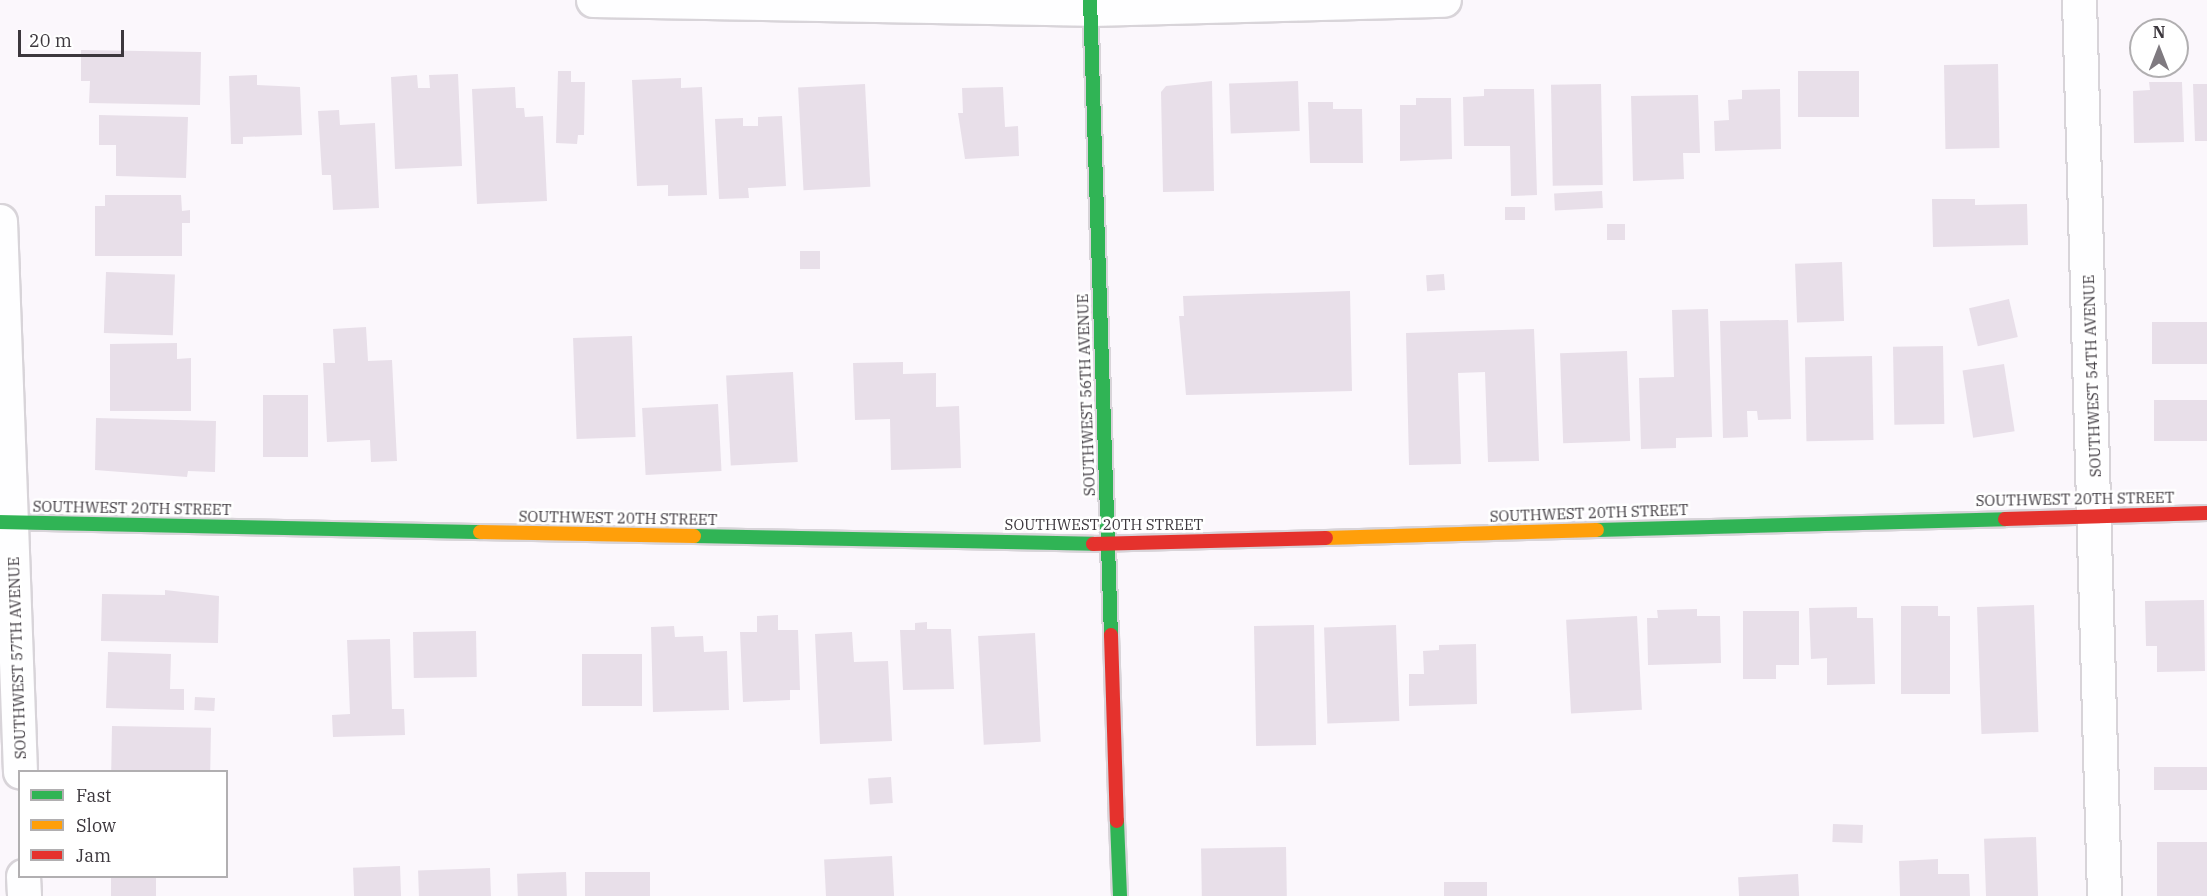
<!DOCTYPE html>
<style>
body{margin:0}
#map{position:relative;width:2207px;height:896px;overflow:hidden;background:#fbf7fc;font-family:"IBM Plex Serif",serif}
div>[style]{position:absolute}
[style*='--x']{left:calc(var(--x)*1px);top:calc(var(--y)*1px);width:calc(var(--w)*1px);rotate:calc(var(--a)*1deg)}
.building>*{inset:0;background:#e8dfe9;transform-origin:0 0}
.roads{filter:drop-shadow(2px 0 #d8d4d9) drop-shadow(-2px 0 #d8d4d9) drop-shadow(0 2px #d8d4d9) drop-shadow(0 -2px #d8d4d9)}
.street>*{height:33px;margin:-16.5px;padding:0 16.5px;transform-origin:16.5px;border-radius:16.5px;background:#fefeff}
.fast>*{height:14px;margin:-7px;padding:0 7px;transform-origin:7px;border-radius:7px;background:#30b455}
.slow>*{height:14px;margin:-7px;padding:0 7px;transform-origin:7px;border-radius:7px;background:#ff9f0a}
.jam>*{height:14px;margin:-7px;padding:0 7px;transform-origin:7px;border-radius:7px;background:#e5322d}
span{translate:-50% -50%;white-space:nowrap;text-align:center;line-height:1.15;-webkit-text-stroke:5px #fff;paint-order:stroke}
.street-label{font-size:15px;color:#3c373d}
.legend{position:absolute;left:18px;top:770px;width:210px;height:108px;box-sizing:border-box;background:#fff;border:2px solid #b1afb1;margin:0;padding:8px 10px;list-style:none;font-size:18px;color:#3c373d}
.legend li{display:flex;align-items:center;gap:12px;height:30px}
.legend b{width:30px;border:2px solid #b1afb1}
.north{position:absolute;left:2129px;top:18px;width:60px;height:60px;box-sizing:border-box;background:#fff;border:2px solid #b1afb1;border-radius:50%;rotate:0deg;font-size:16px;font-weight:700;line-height:24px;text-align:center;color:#3c373d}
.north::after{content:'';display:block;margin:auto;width:21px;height:27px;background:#7f7a80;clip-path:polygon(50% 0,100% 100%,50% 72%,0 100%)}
.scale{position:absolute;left:18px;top:30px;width:106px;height:27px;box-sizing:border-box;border:3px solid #3c373d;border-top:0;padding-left:8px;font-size:18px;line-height:21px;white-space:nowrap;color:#3c373d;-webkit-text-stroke:4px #fff;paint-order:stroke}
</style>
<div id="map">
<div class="building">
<div style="clip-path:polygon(81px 50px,201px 52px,200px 105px,89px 103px,90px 81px,81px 81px)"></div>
<div style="left:1998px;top:64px;width:84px;height:54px;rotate:89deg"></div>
<div style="clip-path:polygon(558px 71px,571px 71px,571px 82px,585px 82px,584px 135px,578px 135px,577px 144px,556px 143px)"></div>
<div style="left:1859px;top:71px;width:46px;height:61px;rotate:90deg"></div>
<div style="clip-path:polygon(458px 74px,462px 166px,395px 169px,391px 77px,417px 75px,418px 88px,430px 88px,429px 75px)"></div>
<div style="clip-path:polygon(257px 75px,257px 85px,300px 87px,302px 135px,243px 137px,243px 144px,231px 144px,229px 76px)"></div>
<div style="clip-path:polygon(681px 78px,681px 88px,702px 87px,707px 195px,668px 196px,668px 185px,637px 186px,632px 80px)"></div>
<div style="clip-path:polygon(1212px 81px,1214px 191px,1163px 192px,1161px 92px,1166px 86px)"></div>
<div style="left:1298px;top:81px;width:50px;height:69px;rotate:88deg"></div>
<div style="clip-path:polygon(2149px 82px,2182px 82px,2184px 142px,2134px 143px,2133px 91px,2150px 90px)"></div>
<div style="left:865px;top:84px;width:103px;height:67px;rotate:87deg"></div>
<div style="left:1601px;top:84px;width:101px;height:50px;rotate:89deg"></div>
<div style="clip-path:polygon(2193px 84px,2207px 84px,2207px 141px,2195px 141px)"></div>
<div style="clip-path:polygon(515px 87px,516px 108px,524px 108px,525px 117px,543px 116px,547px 201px,477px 204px,472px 89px)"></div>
<div style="clip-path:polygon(1003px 87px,1005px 127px,1018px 126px,1019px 156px,965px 159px,958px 113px,963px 113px,962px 88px)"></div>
<div style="clip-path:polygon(1484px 89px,1534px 89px,1537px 195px,1511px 196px,1510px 146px,1464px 146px,1463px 97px,1484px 96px)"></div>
<div style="clip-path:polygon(1780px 89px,1781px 149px,1715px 151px,1714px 121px,1729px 120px,1728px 100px,1742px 99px,1742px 90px)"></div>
<div style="clip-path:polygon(1698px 95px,1700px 153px,1683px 153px,1684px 179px,1633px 181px,1631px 96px)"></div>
<div style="clip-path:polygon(1416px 98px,1451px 98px,1452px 159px,1400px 161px,1400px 105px,1416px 105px)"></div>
<div style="clip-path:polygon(1308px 102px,1333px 102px,1333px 109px,1362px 109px,1363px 163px,1310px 163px)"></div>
<div style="clip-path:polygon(339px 110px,340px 125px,375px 123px,379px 208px,333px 210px,331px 175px,322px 175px,318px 111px)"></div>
<div style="clip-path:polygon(99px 115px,188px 117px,186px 178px,116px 176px,116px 145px,99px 145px)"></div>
<div style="clip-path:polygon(782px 116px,786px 186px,748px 188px,749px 198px,719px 199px,715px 119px,743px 118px,743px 126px,758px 126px,758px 117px)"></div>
<div style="left:1602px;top:191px;width:17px;height:48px;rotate:87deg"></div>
<div style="clip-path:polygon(105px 195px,181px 195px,182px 211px,190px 210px,190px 223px,182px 223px,182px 256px,95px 256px,95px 206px,105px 206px)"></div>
<div style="clip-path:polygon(1932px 199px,1975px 199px,1975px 205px,2027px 204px,2028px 245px,1933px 247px)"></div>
<div style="left:1525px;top:207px;width:13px;height:20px;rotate:90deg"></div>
<div style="left:1607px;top:224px;width:18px;height:16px"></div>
<div style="left:800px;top:251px;width:20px;height:18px"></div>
<div style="left:1842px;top:262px;width:59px;height:47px;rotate:88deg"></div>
<div style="left:106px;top:272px;width:69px;height:61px;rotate:2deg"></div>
<div style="left:1444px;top:274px;width:16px;height:18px;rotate:86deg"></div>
<div style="clip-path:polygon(1350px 291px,1352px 391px,1186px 395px,1179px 316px,1184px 316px,1183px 296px)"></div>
<div style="left:2009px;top:299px;width:39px;height:41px;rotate:77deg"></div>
<div style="clip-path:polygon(1708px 309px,1712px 437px,1676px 438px,1676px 448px,1641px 449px,1639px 378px,1674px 377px,1672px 310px)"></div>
<div style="clip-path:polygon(1788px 320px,1791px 419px,1758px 420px,1757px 411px,1747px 411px,1748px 437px,1723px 438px,1720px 321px)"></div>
<div style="left:2207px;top:322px;width:42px;height:55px;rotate:90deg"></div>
<div style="clip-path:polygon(366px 327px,368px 361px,392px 360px,397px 461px,371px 462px,370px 440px,327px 442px,323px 363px,335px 363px,333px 329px)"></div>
<div style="clip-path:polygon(1534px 329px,1539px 461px,1488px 462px,1485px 372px,1458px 373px,1461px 464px,1409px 465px,1406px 333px)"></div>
<div style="left:632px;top:336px;width:101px;height:59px;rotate:88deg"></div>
<div style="clip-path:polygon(177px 343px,177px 359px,191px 358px,191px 411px,110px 411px,110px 344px)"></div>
<div style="left:1943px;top:346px;width:78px;height:50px;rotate:89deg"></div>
<div style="left:1627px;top:351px;width:90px;height:67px;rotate:88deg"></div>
<div style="left:1872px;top:356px;width:84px;height:67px;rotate:89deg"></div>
<div style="clip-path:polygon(903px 362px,903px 374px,936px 373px,936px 407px,959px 406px,961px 468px,891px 470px,890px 419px,855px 420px,853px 363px)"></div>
<div style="left:2004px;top:364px;width:68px;height:42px;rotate:81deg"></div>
<div style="left:793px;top:372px;width:90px;height:67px;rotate:87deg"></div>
<div style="left:263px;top:395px;width:45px;height:62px"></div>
<div style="left:2207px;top:400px;width:41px;height:53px;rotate:90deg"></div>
<div style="left:718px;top:404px;width:67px;height:76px;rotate:87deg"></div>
<div style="clip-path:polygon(96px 418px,216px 421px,215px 472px,188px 471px,187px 477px,95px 470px)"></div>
<div style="clip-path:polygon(165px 590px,219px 596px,218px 643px,101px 641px,102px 594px,165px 595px)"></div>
<div style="clip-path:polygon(2204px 600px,2205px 671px,2157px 672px,2157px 646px,2146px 646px,2145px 601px)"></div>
<div style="left:2034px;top:605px;width:127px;height:57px;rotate:88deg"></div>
<div style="clip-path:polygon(1901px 606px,1938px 606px,1938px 616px,1950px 616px,1950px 694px,1901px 694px)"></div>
<div style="clip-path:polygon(1857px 607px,1857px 618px,1873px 618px,1875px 684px,1827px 685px,1827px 658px,1811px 659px,1809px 608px)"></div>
<div style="clip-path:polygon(1697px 609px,1697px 616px,1720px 616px,1721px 663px,1648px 665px,1647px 618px,1658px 618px,1657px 610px)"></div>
<div style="clip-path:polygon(1743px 611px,1799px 611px,1799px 665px,1776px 665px,1776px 679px,1743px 679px)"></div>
<div style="clip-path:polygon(778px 615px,778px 630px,798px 630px,800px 690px,790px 690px,790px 700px,743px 702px,740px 632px,757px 632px,757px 616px)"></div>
<div style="left:1637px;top:616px;width:94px;height:71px;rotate:87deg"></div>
<div style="clip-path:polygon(927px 622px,927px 629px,951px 629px,954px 689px,903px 690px,900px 630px,915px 630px,915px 623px)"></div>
<div style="left:1314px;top:625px;width:120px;height:60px;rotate:89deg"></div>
<div style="left:1396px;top:625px;width:96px;height:72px;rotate:88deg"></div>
<div style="clip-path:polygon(674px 626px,675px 637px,703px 636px,704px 652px,727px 651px,729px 710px,653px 712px,651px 627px)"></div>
<div style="left:476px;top:631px;width:46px;height:63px;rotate:89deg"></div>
<div style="clip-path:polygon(852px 632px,854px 662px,888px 661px,892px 741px,820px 744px,815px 634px)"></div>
<div style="left:1035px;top:633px;width:109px;height:57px;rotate:87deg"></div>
<div style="clip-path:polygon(390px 639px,392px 709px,404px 709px,405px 735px,333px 737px,332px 715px,350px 714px,347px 640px)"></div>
<div style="clip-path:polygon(1476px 644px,1477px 704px,1409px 706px,1409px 674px,1424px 674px,1423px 651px,1439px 650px,1439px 645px)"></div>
<div style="clip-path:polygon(108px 652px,171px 654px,170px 689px,184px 689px,184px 710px,106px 708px)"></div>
<div style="left:642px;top:654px;width:52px;height:60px;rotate:90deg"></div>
<div style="left:195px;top:697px;width:20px;height:13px;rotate:3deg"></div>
<div style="left:112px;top:726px;width:99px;height:47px;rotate:1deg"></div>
<div style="left:2154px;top:767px;width:53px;height:23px"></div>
<div style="left:891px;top:777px;width:26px;height:23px;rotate:86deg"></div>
<div style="left:1833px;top:824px;width:30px;height:18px;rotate:2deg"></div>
<div style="left:2036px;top:837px;width:59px;height:52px;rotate:88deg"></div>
<div style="left:2207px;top:842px;width:54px;height:50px;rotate:90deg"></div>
<div style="left:1286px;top:847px;width:49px;height:85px;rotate:89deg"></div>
<div style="left:892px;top:856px;width:40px;height:68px;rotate:87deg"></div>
<div style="clip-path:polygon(1938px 859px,1938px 874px,1969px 874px,1970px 896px,1900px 896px,1899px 861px)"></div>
<div style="left:400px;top:866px;width:30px;height:47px;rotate:88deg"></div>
<div style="left:490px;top:868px;width:28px;height:72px;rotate:88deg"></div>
<div style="left:566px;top:872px;width:24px;height:49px;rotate:88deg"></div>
<div style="left:650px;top:872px;width:24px;height:65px;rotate:90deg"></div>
<div style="left:1798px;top:874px;width:22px;height:60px;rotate:87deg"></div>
<div style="left:111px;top:877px;width:45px;height:19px"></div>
<div style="left:1444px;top:882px;width:43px;height:14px"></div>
</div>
<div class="roads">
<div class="street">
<div style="--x:593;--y:0;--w:498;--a:1"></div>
<div style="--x:1091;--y:9;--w:353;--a:-1.5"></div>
<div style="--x:2079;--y:0;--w:896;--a:88.4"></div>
<div style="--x:0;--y:221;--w:551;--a:87.92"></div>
<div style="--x:23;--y:876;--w:20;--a:87"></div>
</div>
<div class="fast">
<div style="--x:1090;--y:0;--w:635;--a:88.11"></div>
<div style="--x:0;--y:522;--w:480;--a:1.2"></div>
<div style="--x:1597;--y:530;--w:408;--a:-1.5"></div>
<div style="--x:694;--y:536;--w:399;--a:1.1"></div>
<div style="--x:1117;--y:821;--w:75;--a:87.7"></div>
</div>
<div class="slow">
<div style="--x:480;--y:532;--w:214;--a:1.1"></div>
<div style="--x:1326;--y:538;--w:271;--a:-1.7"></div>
</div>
<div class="jam">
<div style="--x:2005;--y:519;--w:202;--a:-1.7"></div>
<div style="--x:1093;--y:544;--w:233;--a:-1.5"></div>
<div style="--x:1111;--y:635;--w:186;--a:88.2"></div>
</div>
</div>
<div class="street-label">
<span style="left:2092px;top:376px;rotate:-92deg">SOUTHWEST 54TH AVENUE</span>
<span style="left:1086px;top:395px;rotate:-92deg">SOUTHWEST 56TH AVENUE</span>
<span style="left:2075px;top:499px;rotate:-1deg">SOUTHWEST 20TH STREET</span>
<span style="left:132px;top:508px;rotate:1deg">SOUTHWEST 20TH STREET</span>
<span style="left:1589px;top:513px;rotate:-2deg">SOUTHWEST 20TH STREET</span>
<span style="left:618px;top:518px;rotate:1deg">SOUTHWEST 20TH STREET</span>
<span style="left:1104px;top:525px">SOUTHWEST 20TH STREET</span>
<span style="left:17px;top:658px;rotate:-92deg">SOUTHWEST 57TH AVENUE</span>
</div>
<ul class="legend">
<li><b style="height:8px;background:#30b455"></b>Fast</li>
<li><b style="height:8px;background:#ff9f0a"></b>Slow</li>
<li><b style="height:8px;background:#e5322d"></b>Jam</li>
</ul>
<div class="north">N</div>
<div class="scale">20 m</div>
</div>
